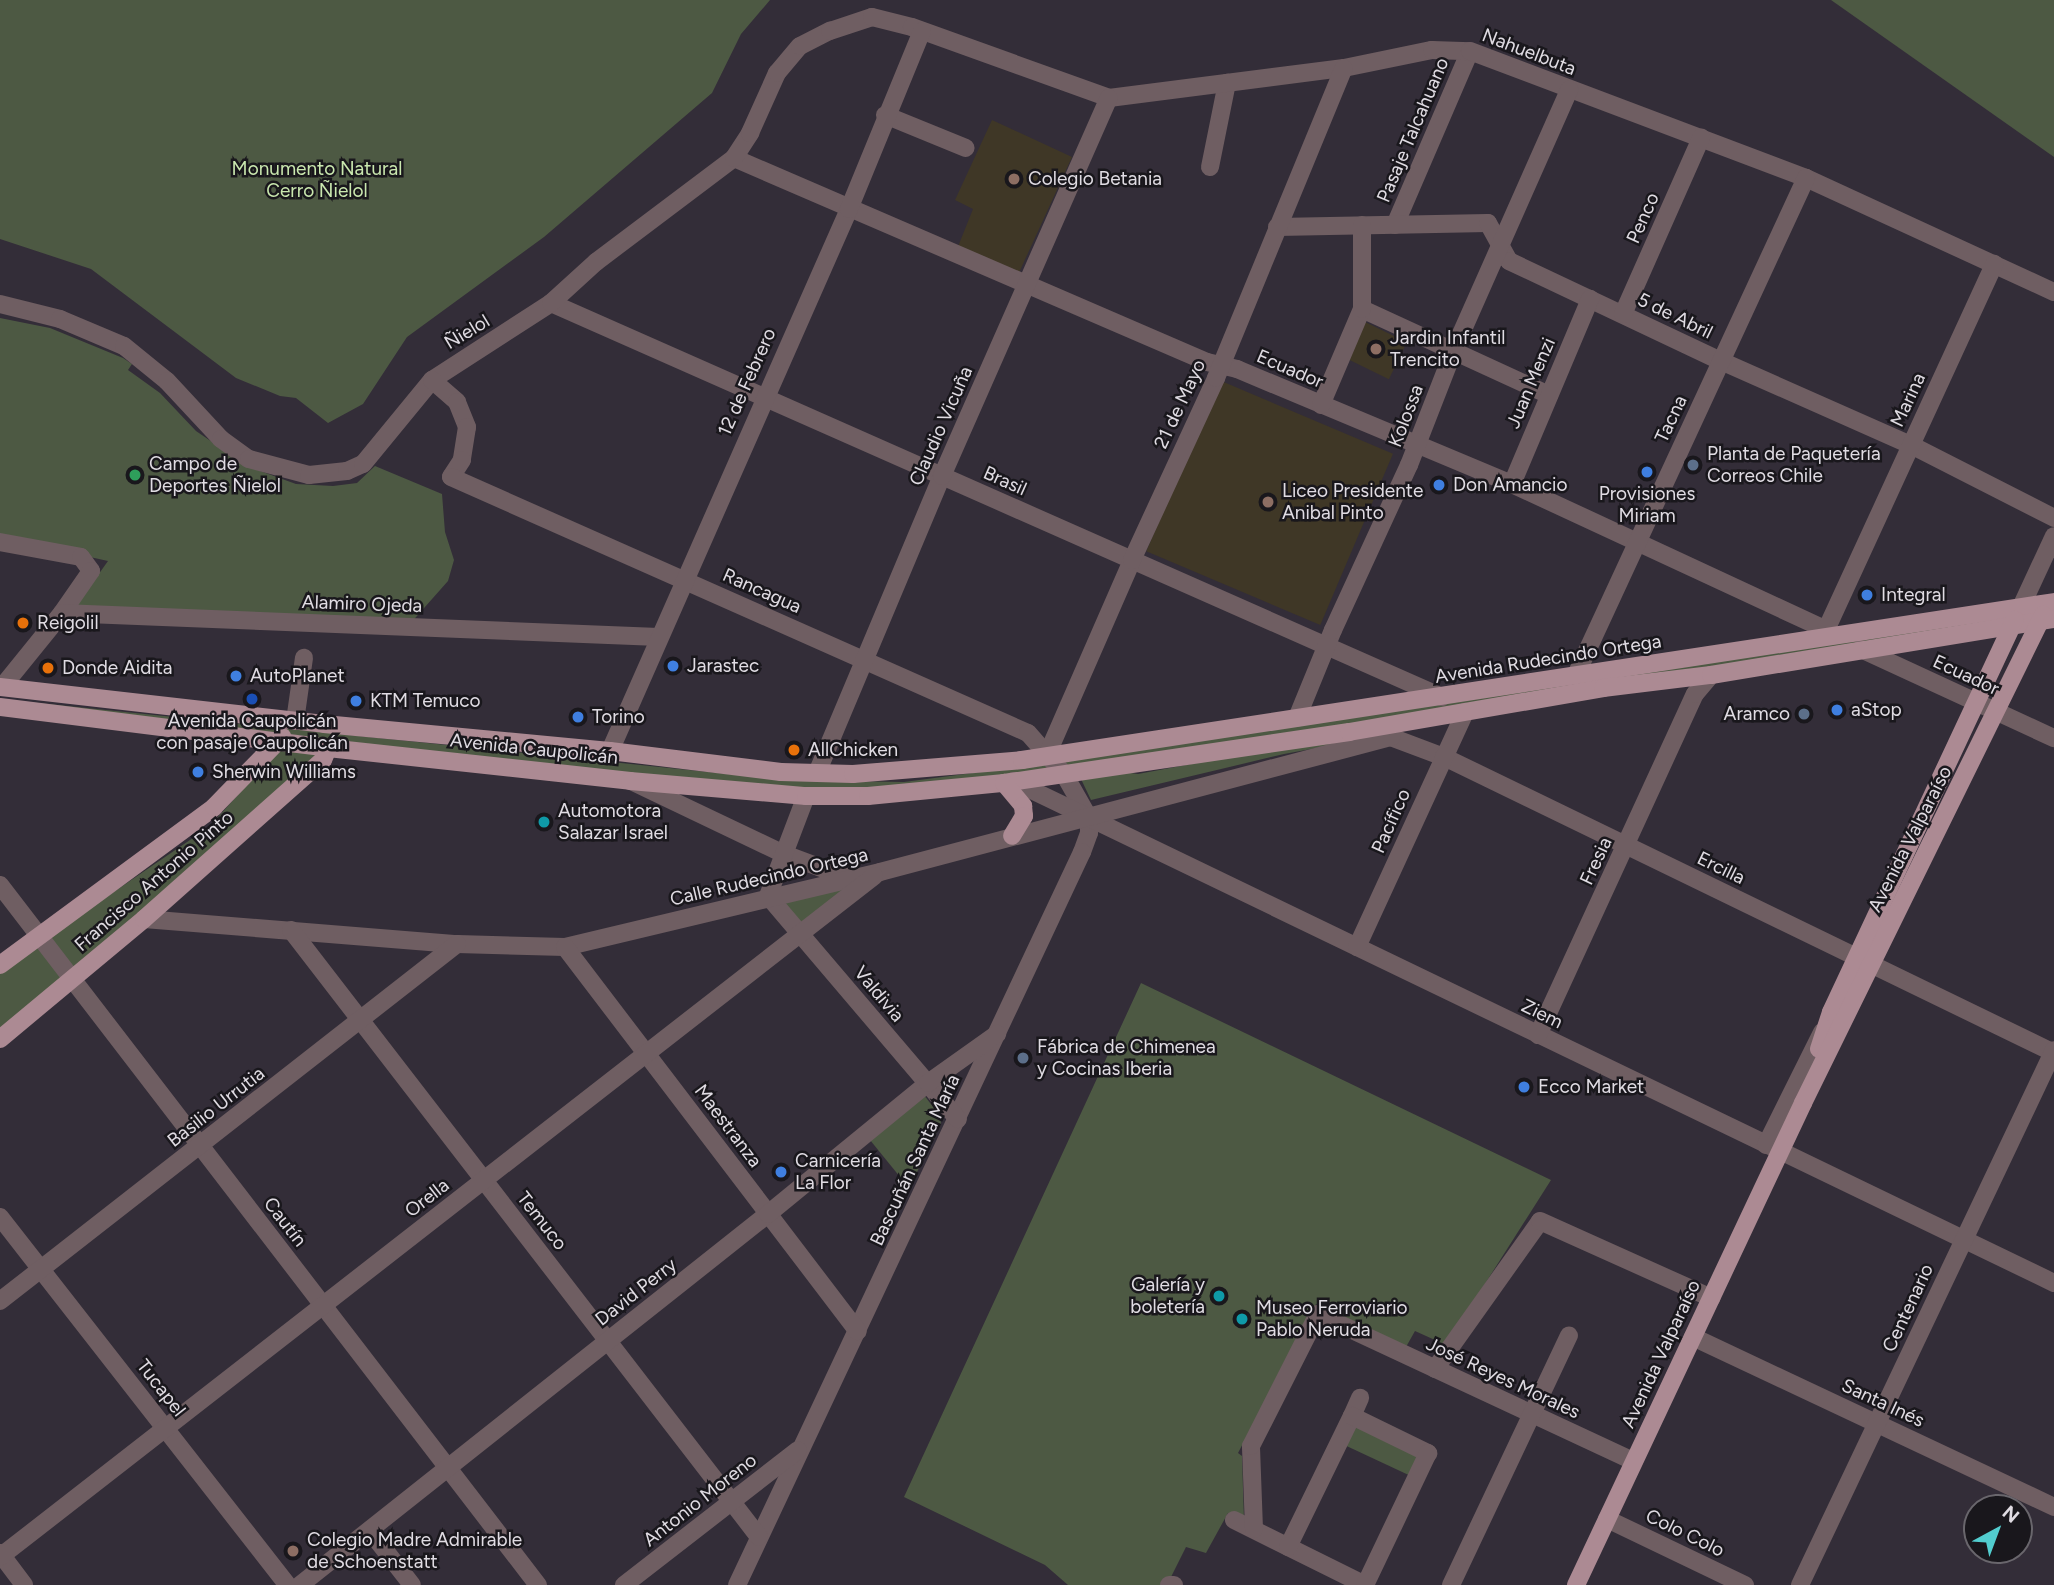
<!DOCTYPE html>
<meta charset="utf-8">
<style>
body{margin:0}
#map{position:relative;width:2054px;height:1585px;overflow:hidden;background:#332d38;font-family:Figtree,sans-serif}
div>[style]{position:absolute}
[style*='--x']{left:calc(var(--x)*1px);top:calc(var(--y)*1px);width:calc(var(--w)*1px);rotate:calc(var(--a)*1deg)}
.education>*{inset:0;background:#3f3726;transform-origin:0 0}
.green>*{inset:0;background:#4d5943;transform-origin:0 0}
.minor>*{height:18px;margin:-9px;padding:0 9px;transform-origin:9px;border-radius:9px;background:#6f5e62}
.major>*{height:18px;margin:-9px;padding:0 9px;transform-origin:9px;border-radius:9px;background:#ac8a93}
.dots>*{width:19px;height:19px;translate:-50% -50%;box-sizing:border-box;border:4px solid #19171c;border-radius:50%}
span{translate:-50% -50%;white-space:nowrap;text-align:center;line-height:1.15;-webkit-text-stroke:5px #19171c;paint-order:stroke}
.street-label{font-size:19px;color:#e0dce3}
.park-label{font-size:19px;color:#cae8af}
.poi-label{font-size:19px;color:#e0dce3}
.left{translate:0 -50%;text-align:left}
.right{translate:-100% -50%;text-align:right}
.north{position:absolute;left:1963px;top:1494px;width:70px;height:70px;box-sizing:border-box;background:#19171c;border:2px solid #69666c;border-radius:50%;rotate:41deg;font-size:19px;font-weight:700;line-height:28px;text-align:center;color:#e0dce3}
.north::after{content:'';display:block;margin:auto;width:24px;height:32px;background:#52cdcf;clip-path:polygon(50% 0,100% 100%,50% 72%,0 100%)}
</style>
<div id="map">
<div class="education">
<div style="clip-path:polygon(992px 120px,1072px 157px,1017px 277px,957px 249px,973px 209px,955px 200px)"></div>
<div style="left:1361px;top:320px;width:51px;height:41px;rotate:26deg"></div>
<div style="left:1219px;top:380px;width:189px;height:186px;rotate:23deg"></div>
</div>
<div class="green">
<div style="clip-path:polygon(0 0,770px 0,741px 34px,712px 93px,544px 237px,407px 337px,363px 404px,328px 423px,296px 398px,280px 396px,236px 378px,91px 269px,0 239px)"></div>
<div style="clip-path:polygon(1831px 0,2054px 0,2054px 157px)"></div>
<div style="clip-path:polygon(0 318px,50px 328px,123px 358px,132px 364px,128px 370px,160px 393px,196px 431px,249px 467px,296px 484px,333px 486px,357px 483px,375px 466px,442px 494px,445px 532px,454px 560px,448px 581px,409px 625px,73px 610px,108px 561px,0 537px)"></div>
<div style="clip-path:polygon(2000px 616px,1997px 622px,1698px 671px,1010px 775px,868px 791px,801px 789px,630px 776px,0 699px,786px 780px,904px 782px,1048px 763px)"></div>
<div style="clip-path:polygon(1366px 731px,1360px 740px,1284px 754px,1091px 800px,1081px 779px,1123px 772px,1138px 774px)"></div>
<div style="clip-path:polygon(281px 747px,316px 749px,316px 757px,86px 962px,0 1032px,0 974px,58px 930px,209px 827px)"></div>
<div style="clip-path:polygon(852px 884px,803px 927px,782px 901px)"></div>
<div style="clip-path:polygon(1141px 983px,1551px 1180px,1446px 1345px,1415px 1331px,1406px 1347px,1316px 1304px,1238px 1453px,1242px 1456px,1244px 1521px,1228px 1513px,1206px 1553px,1186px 1547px,1167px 1585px,1068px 1585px,1045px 1565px,904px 1497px)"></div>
<div style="clip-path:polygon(924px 1095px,940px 1116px,941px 1124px,909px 1188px,870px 1140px)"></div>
<div style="left:1354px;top:1423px;width:75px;height:24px;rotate:25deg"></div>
</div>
<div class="minor">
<div style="--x:885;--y:115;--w:87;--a:22.2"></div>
<div style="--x:734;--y:158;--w:515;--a:23.33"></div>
<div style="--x:1207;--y:362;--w:31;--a:13"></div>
<div style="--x:1237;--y:369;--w:298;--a:22.7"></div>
<div style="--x:1512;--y:484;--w:346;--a:24.9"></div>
<div style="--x:1210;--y:167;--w:86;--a:-78.6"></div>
<div style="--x:1395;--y:225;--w:189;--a:-66.7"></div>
<div style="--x:1277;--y:227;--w:211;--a:-1.1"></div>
<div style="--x:1488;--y:223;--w:43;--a:61.1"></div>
<div style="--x:1509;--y:261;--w:234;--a:25.3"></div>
<div style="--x:1721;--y:361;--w:208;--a:23.9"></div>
<div style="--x:1911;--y:445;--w:161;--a:27"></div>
<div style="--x:551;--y:303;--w:974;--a:23.86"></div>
<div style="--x:0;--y:304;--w:62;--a:14"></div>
<div style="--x:60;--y:319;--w:69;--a:22.9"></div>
<div style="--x:124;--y:346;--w:55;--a:39.1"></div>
<div style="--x:167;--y:381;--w:79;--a:47"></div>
<div style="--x:221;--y:439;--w:34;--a:36"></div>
<div style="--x:249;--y:459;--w:62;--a:14.9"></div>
<div style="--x:309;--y:475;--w:38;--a:-6"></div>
<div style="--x:347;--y:471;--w:17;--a:-24"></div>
<div style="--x:363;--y:464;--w:109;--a:-50.6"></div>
<div style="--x:432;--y:380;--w:142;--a:-32.9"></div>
<div style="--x:551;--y:303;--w:61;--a:-42.3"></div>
<div style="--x:596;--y:262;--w:173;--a:-37"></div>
<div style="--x:734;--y:158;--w:30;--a:-57"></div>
<div style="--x:750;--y:133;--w:66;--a:-65.8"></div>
<div style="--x:777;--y:73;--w:35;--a:-50"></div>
<div style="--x:800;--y:46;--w:34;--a:-27"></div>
<div style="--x:830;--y:31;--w:44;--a:-18.4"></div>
<div style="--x:872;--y:17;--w:41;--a:14"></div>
<div style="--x:912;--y:27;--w:209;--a:19.8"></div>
<div style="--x:1109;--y:98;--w:237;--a:-7.3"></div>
<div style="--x:1344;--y:68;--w:90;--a:-11.6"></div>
<div style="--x:1432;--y:50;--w:38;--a:2"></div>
<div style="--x:1470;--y:51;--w:359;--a:20.7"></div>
<div style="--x:1806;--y:178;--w:273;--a:24.7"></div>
<div style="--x:1362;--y:309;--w:206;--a:24.7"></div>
<div style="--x:1623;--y:314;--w:193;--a:-66.1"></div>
<div style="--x:432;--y:380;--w:33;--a:41"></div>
<div style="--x:457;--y:402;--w:27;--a:68"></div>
<div style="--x:467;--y:427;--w:33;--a:99"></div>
<div style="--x:462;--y:460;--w:20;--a:123"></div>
<div style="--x:451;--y:477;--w:631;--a:23.93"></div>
<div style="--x:1028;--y:733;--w:55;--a:48.7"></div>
<div style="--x:1064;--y:774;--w:51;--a:60.4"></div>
<div style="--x:1089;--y:818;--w:15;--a:90"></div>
<div style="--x:1089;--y:833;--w:20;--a:110"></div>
<div style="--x:1082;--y:852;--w:810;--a:115.2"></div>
<div style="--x:1321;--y:405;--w:104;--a:-66.9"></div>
<div style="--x:1362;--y:309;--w:84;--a:-90"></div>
<div style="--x:1512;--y:484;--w:201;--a:-67.1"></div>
<div style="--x:0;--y:542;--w:82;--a:10.5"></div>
<div style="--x:81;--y:557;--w:17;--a:54"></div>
<div style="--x:91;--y:571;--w:51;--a:124.6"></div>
<div style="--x:62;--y:613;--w:95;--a:129"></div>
<div style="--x:2021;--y:607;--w:78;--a:-65.1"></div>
<div style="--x:62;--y:613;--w:597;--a:2.3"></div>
<div style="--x:1826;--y:630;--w:403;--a:-65.3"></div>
<div style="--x:1861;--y:649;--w:213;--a:24.8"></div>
<div style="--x:1575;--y:677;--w:550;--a:-65.16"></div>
<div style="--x:1297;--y:718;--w:95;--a:-67.8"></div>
<div style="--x:1333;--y:630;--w:182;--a:-65.3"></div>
<div style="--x:1409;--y:465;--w:121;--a:-68.7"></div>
<div style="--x:1453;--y:352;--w:287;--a:-66.1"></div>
<div style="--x:295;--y:721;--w:64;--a:-81.9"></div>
<div style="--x:1380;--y:733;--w:68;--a:20.6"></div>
<div style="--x:1444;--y:757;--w:678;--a:25.88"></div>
<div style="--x:610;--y:751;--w:592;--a:-66.2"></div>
<div style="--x:849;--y:209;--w:192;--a:-67.7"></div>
<div style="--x:1047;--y:755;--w:213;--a:-66.4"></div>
<div style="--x:1132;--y:560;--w:200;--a:-65.2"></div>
<div style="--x:1216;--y:378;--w:335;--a:-67.6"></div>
<div style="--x:817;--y:773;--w:322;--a:-67.2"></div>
<div style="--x:942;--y:476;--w:413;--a:-66.2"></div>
<div style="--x:1013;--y:781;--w:1156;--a:25.74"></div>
<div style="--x:633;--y:782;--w:167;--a:25.5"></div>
<div style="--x:784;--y:854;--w:72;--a:20.5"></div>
<div style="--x:806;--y:796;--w:107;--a:110.8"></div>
<div style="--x:768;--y:896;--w:293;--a:49.6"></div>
<div style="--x:0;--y:885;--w:883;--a:52.46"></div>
<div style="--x:144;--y:919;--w:314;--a:4.6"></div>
<div style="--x:457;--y:944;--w:108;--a:1.6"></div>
<div style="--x:565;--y:947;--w:324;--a:-13.4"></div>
<div style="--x:880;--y:872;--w:529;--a:-14.8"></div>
<div style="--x:291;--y:930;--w:766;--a:52.37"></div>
<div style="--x:565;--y:947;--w:483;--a:52.7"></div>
<div style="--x:1357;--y:947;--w:259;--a:-65.3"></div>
<div style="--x:1538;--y:1035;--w:375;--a:-65.3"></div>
<div style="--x:1695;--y:694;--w:25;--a:-50"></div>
<div style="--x:1766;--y:1145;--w:126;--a:-63.6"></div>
<div style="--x:0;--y:1217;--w:467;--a:52"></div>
<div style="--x:0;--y:1301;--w:580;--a:-38"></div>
<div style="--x:1693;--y:1337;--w:399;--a:25.2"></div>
<div style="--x:1435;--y:1369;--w:181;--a:-54.6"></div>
<div style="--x:1540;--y:1221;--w:188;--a:24.2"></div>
<div style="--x:1352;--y:1416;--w:20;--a:-66"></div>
<div style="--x:1607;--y:1519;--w:153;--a:25.6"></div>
<div style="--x:1234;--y:1520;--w:146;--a:26.4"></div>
<div style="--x:1254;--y:1529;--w:83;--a:-92.1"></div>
<div style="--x:1251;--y:1446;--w:148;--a:-63.1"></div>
<div style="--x:1318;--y:1314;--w:348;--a:25"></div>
<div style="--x:370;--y:1531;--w:68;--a:52.1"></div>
<div style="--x:1288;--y:1547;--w:146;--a:-64"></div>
<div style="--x:1352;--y:1416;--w:85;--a:26"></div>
<div style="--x:1428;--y:1453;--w:146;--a:115.5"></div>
<div style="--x:0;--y:1553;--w:40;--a:53"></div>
<div style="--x:0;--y:1557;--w:1108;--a:-37.92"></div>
<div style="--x:300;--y:1585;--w:597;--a:-38.41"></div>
<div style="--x:768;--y:1214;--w:207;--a:-39.3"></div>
<div style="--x:928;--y:1083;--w:85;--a:-35.4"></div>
<div style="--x:624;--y:1585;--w:220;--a:-37.8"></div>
<div style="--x:1169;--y:1585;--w:5;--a:0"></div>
<div style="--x:1451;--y:1585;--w:276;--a:-64.7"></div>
<div style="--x:1800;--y:1585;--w:592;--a:-64.6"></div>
</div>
<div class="major">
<div style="--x:0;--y:687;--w:326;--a:6.5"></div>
<div style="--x:324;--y:724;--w:287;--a:5.4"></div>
<div style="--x:610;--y:751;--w:172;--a:7"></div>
<div style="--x:781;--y:772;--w:72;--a:1.6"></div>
<div style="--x:853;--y:774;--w:170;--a:-4.7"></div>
<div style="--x:1022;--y:760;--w:1044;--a:-8.7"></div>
<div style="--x:0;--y:707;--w:331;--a:7.1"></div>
<div style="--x:328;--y:748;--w:304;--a:6.2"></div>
<div style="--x:630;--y:781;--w:177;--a:4.9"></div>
<div style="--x:806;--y:796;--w:62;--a:0"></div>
<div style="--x:868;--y:796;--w:137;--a:-5.5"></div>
<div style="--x:1004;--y:783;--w:349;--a:-8.4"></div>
<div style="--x:1349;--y:732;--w:258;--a:-9.8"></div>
<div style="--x:1603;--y:688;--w:109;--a:-6.9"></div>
<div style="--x:1711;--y:675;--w:348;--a:-9.3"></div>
<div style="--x:1004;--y:783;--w:30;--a:50"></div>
<div style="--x:1023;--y:806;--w:10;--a:84"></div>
<div style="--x:1024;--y:816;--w:23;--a:121"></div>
<div style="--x:0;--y:965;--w:266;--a:-36.4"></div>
<div style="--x:214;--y:807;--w:98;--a:-45.8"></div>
<div style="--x:0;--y:1039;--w:187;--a:-39.8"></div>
<div style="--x:144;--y:919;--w:239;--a:-41.6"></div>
<div style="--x:323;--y:760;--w:13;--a:-67"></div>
<div style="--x:1819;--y:1049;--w:39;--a:-72"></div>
<div style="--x:1831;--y:1012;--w:433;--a:-64.9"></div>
<div style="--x:1576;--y:1585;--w:533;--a:-64.78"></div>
<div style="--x:1803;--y:1103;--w:544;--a:-63.81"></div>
</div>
<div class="dots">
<div style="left:1014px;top:179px;background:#8d6e63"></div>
<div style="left:1376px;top:349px;background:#8d6e63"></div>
<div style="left:1693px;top:465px;background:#5c6f8a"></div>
<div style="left:1647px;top:472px;background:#3f7fe0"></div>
<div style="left:135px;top:475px;background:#2e9e5b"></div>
<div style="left:1439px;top:485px;background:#3f7fe0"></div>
<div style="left:1268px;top:502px;background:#8d6e63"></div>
<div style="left:1867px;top:595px;background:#3f7fe0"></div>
<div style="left:23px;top:623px;background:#e8710a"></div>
<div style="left:673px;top:666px;background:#3f7fe0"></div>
<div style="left:48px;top:668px;background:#e8710a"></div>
<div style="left:236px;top:676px;background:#3f7fe0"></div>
<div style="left:252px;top:699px;background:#1a4fb4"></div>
<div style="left:356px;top:701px;background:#3f7fe0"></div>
<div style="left:1837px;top:710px;background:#3f7fe0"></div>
<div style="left:1804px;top:714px;background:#5c6f8a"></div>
<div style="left:578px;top:717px;background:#3f7fe0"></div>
<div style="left:794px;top:750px;background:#e8710a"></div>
<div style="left:198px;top:772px;background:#3f7fe0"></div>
<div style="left:544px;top:822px;background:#0f9aa8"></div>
<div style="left:1023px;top:1058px;background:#5c6f8a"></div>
<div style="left:1524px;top:1087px;background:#3f7fe0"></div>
<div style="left:781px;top:1172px;background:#3f7fe0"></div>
<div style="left:1219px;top:1296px;background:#0f9aa8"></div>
<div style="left:1242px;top:1319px;background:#0f9aa8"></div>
<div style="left:293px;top:1551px;background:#8d6e63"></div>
</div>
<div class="street-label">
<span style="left:1529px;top:52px;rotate:21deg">Nahuelbuta</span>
<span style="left:1413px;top:130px;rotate:-67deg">Pasaje Talcahuano</span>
<span style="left:1643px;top:218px;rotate:-66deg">Penco</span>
<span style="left:1675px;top:316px;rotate:26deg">5 de Abril</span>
<span style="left:467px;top:332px;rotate:-31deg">Ñielol</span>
<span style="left:1290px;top:369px;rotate:23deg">Ecuador</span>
<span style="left:747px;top:382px;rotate:-66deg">12 de Febrero</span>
<span style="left:1531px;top:383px;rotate:-67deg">Juan Menzi</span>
<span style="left:1908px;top:400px;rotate:-65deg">Marina</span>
<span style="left:1180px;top:404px;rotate:-65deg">21 de Mayo</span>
<span style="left:1406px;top:416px;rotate:-69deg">Kolossa</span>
<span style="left:1671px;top:419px;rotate:-65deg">Tacna</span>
<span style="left:941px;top:426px;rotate:-66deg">Claudio Vicuña</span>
<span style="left:1005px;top:481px;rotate:24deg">Brasil</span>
<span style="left:762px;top:591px;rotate:24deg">Rancagua</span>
<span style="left:362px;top:604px;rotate:2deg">Alamiro Ojeda</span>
<span style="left:1548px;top:659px;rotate:-9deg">Avenida Rudecindo Ortega</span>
<span style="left:1966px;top:675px;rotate:25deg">Ecuador</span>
<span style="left:534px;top:749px;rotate:6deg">Avenida Caupolicán</span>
<span style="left:1391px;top:821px;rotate:-66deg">Pacífico</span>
<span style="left:1910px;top:839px;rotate:-63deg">Avenida Valparaíso</span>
<span style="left:1596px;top:861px;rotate:-65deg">Fresia</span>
<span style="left:1721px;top:868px;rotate:26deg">Ercilla</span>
<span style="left:769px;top:877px;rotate:-13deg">Calle Rudecindo Ortega</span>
<span style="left:154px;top:881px;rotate:-41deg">Francisco Antonio Pinto</span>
<span style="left:879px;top:994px;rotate:50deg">Valdivia</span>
<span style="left:1542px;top:1014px;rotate:26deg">Ziem</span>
<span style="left:216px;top:1107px;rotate:-38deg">Basilio Urrutia</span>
<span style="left:728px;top:1126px;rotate:53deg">Maestranza</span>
<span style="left:915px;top:1160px;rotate:-65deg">Bascuñán Santa María</span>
<span style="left:427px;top:1198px;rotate:-38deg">Orella</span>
<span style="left:542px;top:1221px;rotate:52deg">Temuco</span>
<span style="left:285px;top:1222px;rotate:52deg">Cautín</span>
<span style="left:636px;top:1292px;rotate:-38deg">David Perry</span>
<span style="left:1908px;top:1308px;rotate:-65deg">Centenario</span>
<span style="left:1661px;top:1354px;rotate:-65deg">Avenida Valparaíso</span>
<span style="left:1503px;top:1378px;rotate:25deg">José Reyes Morales</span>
<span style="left:161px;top:1388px;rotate:52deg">Tucapel</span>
<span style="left:1883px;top:1403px;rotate:25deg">Santa Inés</span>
<span style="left:700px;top:1500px;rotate:-38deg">Antonio Moreno</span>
<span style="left:1685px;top:1533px;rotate:26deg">Colo Colo</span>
</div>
<div class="park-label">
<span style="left:317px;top:180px">Monumento Natural<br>Cerro Ñielol</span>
</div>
<div class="poi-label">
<span class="left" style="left:1028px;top:179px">Colegio Betania</span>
<span class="left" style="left:1390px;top:349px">Jardin Infantil<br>Trencito</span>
<span class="left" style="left:1707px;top:465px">Planta de Paquetería<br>Correos Chile</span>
<span class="left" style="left:149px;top:475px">Campo de<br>Deportes Ñielol</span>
<span class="left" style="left:1453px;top:485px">Don Amancio</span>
<span class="left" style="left:1282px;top:502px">Liceo Presidente<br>Anibal Pinto</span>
<span style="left:1647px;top:505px">Provisiones<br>Miriam</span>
<span class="left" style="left:1881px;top:595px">Integral</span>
<span class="left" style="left:37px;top:623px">Reigolil</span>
<span class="left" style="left:687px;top:666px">Jarastec</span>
<span class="left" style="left:62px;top:668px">Donde Aidita</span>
<span class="left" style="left:250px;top:676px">AutoPlanet</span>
<span class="left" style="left:370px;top:701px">KTM Temuco</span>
<span class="left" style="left:1851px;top:710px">aStop</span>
<span class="right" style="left:1790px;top:714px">Aramco</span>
<span class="left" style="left:592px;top:717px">Torino</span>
<span style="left:252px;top:732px">Avenida Caupolicán<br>con pasaje Caupolicán</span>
<span class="left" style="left:808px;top:750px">AllChicken</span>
<span class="left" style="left:212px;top:772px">Sherwin Williams</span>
<span class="left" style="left:558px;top:822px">Automotora<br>Salazar Israel</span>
<span class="left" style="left:1037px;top:1058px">Fábrica de Chimenea<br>y Cocinas Iberia</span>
<span class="left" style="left:1538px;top:1087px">Ecco Market</span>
<span class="left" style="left:795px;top:1172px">Carnicería<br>La Flor</span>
<span class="right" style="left:1205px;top:1296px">Galería y<br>boletería</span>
<span class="left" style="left:1256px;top:1319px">Museo Ferroviario<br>Pablo Neruda</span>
<span class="left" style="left:307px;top:1551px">Colegio Madre Admirable<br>de Schoenstatt</span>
</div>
<div class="north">N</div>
</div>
